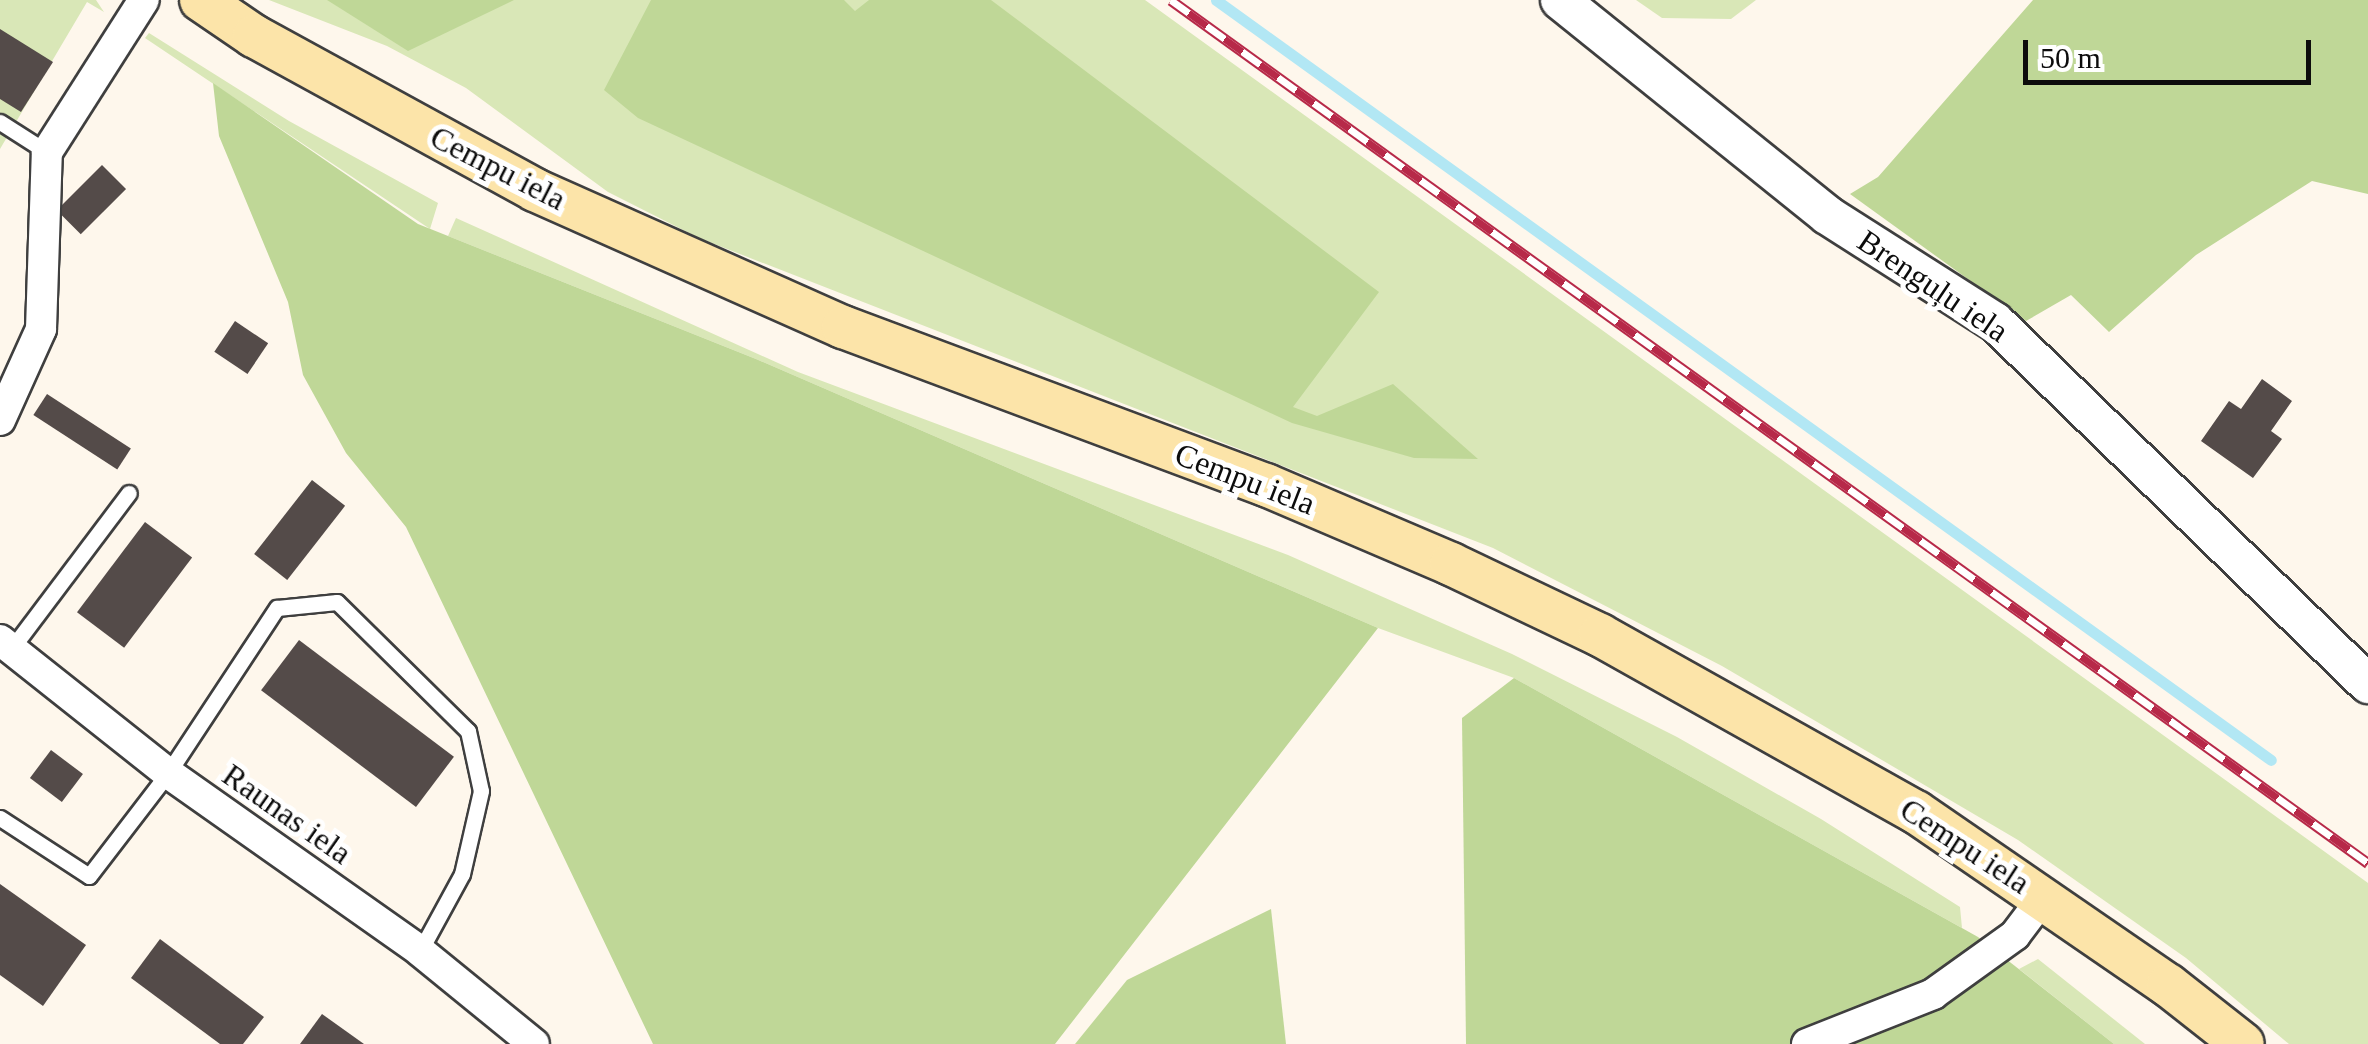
<!DOCTYPE html>
<meta charset="utf-8">
<style>
body{margin:0}
#map{position:relative;width:2368px;height:1044px;overflow:hidden;background:#fef7ec;font-family:Georgia,serif}
div>[style]{position:absolute}
[style*='--x']{left:calc(var(--x)*1px);top:calc(var(--y)*1px);width:calc(var(--w)*1px);rotate:calc(var(--a)*1deg)}
.green>*{inset:0;background:#d9e7b7}
.forest>*{inset:0;background:#bfd797}
.stream>*{height:11px;margin:-5.5px;padding:0 5.5px;transform-origin:5.5px;border-radius:5.5px;background:#b2e7f4}
.building>*{inset:0;background:#544b49;transform-origin:0 0}
.roads{filter:drop-shadow(2px 0 #3f3f3f) drop-shadow(-2px 0 #3f3f3f) drop-shadow(0 2px #3f3f3f) drop-shadow(0 -2px #3f3f3f)}
.service>*{height:15px;margin:-7.5px;padding:0 7.5px;transform-origin:7.5px;border-radius:7.5px;background:#fff}
.minor>*{height:30px;margin:-15px;padding:0 15px;transform-origin:15px;border-radius:15px;background:#fff}
.tertiary>*{height:38px;margin:-19px;padding:0 19px;transform-origin:19px;border-radius:19px;background:#fff}
.secondary>*{height:42px;margin:-21px;padding:0 21px;transform-origin:21px;border-radius:21px;background:#fce4a9}
.rail>*{height:11px;margin-top:-5.5px;transform-origin:0;background:repeating-linear-gradient(90deg,#fff 0 22px,#b72949 0 44px);box-sizing:border-box;border-block:2px solid #b72949}
span{translate:-50% -50%;white-space:nowrap;text-align:center;line-height:1.15;-webkit-text-stroke:10px #fff;paint-order:stroke}
.street-label{font-size:32px;color:#0c0c0c}
.scale{position:absolute;left:2023px;top:40px;width:288px;height:45px;box-sizing:border-box;border:5px solid #0c0c0c;border-top:0;padding-left:12px;font-size:30px;line-height:35px;white-space:nowrap;color:#0c0c0c;-webkit-text-stroke:8px #fff;paint-order:stroke}
</style>
<div id="map">
<div class="green">
<div style="clip-path:polygon(0 0,96px 0,104px 12px,87px 2px,0 149px)"></div>
<div style="clip-path:polygon(269px 0,1145px 0,2368px 883px,2368px 1044px,2289px 1044px,2186px 958px,2018px 840px,1722px 666px,1493px 548px,699px 238px,608px 192px,466px 88px,387px 46px)"></div>
<div style="clip-path:polygon(1636px 0,1756px 0,1731px 19px,1662px 18px)"></div>
<div style="clip-path:polygon(149px 33px,289px 121px,438px 203px,430px 229px,145px 38px)"></div>
<div style="clip-path:polygon(456px 218px,798px 372px,1288px 555px,1512px 654px,1677px 737px,1821px 819px,1960px 907px,1962px 928px,1514px 678px,1378px 628px,756px 359px,448px 236px)"></div>
<div style="clip-path:polygon(2038px 959px,2145px 1044px,2114px 1044px,2019px 969px)"></div>
</div>
<div class="forest">
<div style="clip-path:polygon(327px 0,514px 0,408px 51px)"></div>
<div style="clip-path:polygon(651px 0,844px 0,855px 11px,869px 0,991px 0,1379px 292px,1293px 407px,1317px 416px,1393px 384px,1478px 459px,1414px 458px,1292px 423px,638px 118px,604px 90px)"></div>
<div style="clip-path:polygon(2033px 0,2368px 0,2368px 194px,2312px 181px,2196px 255px,2109px 332px,2071px 295px,2026px 321px,1850px 194px,1878px 177px)"></div>
<div style="clip-path:polygon(213px 83px,418px 224px,756px 359px,1378px 628px,1055px 1044px,653px 1044px,406px 527px,346px 453px,303px 375px,288px 302px,219px 136px)"></div>
<div style="clip-path:polygon(1514px 678px,1978px 937px,2114px 1044px,1466px 1044px,1462px 718px)"></div>
<div style="clip-path:polygon(1271px 909px,1286px 1044px,1075px 1044px,1127px 980px)"></div>
</div>
<div class="stream">
<div style="--x:1216;--y:0;--w:1300;--a:35.77"></div>
</div>
<div class="building">
<div style="clip-path:polygon(0 29px,53px 62px,21px 112px,0 99px)"></div>
<div style="left:102px;top:165px;width:34px;height:64px;rotate:45deg"></div>
<div style="left:235px;top:321px;width:40px;height:37px;rotate:34deg"></div>
<div style="clip-path:polygon(2262px 379px,2292px 401px,2271px 431px,2282px 439px,2253px 478px,2201px 441px,2229px 401px,2241px 409px)"></div>
<div style="left:47px;top:394px;width:100px;height:25px;rotate:33deg"></div>
<div style="left:312px;top:480px;width:42px;height:94px;rotate:38deg"></div>
<div style="left:145px;top:522px;width:59px;height:113px;rotate:37deg"></div>
<div style="left:299px;top:640px;width:194px;height:63px;rotate:37deg"></div>
<div style="left:51px;top:750px;width:40px;height:35px;rotate:37deg"></div>
<div style="clip-path:polygon(0 884px,86px 945px,43px 1006px,0 975px)"></div>
<div style="clip-path:polygon(160px 939px,264px 1017px,243px 1044px,220px 1044px,131px 978px)"></div>
<div style="clip-path:polygon(322px 1014px,364px 1044px,300px 1044px)"></div>
</div>
<div class="roads">
<div class="service">
<div style="--x:0;--y:122;--w:56;--a:32.6"></div>
<div style="--x:12;--y:648;--w:194;--a:-53"></div>
<div style="--x:0;--y:818;--w:106;--a:33.1"></div>
<div style="--x:89;--y:876;--w:130;--a:-52.5"></div>
<div style="--x:168;--y:773;--w:198;--a:-56.6"></div>
<div style="--x:277;--y:608;--w:60;--a:-5.7"></div>
<div style="--x:337;--y:602;--w:184;--a:44.6"></div>
<div style="--x:468;--y:731;--w:61;--a:77.8"></div>
<div style="--x:481;--y:791;--w:85;--a:102.9"></div>
<div style="--x:462;--y:874;--w:88;--a:118.6"></div>
</div>
<div class="minor">
<div style="--x:0;--y:420;--w:100;--a:-65.7"></div>
<div style="--x:41;--y:329;--w:177;--a:-88.1"></div>
<div style="--x:47;--y:152;--w:180;--a:-57.5"></div>
<div style="--x:0;--y:640;--w:214;--a:38.4"></div>
<div style="--x:168;--y:773;--w:309;--a:35.2"></div>
<div style="--x:420;--y:951;--w:147;--a:39.2"></div>
<div style="--x:1807;--y:1044;--w:136;--a:-21.6"></div>
<div style="--x:1933;--y:994;--w:101;--a:-35.7"></div>
<div style="--x:2015;--y:935;--w:46;--a:-52.9"></div>
</div>
<div class="tertiary">
<div style="--x:1560;--y:0;--w:343;--a:38.8"></div>
<div style="--x:1827;--y:215;--w:199;--a:32.5"></div>
<div style="--x:1995;--y:322;--w:520;--a:44.14"></div>
</div>
<div class="secondary">
<div style="--x:201;--y:0;--w:64;--a:34.2"></div>
<div style="--x:254;--y:36;--w:320;--a:28.7"></div>
<div style="--x:535;--y:190;--w:337;--a:24"></div>
<div style="--x:843;--y:327;--w:452;--a:20.5"></div>
<div style="--x:1266;--y:485;--w:201;--a:23.1"></div>
<div style="--x:1451;--y:564;--w:165;--a:25.5"></div>
<div style="--x:1600;--y:635;--w:362;--a:29.3"></div>
<div style="--x:1916;--y:812;--w:306;--a:34.5"></div>
<div style="--x:2168;--y:985;--w:95;--a:38.2"></div>
</div>
</div>
<div class="rail">
<div style="--x:1171;--y:0;--w:1476;--a:35.79"></div>
</div>
<div class="street-label">
<span style="left:498px;top:168px;rotate:27deg">Cempu iela</span>
<span style="left:1933px;top:286px;rotate:34deg">Brenguļu iela</span>
<span style="left:1245px;top:479px;rotate:21deg">Cempu iela</span>
<span style="left:287px;top:814px;rotate:35deg">Raunas iela</span>
<span style="left:1965px;top:846px;rotate:33deg">Cempu iela</span>
</div>
<div class="scale">50 m</div>
</div>
